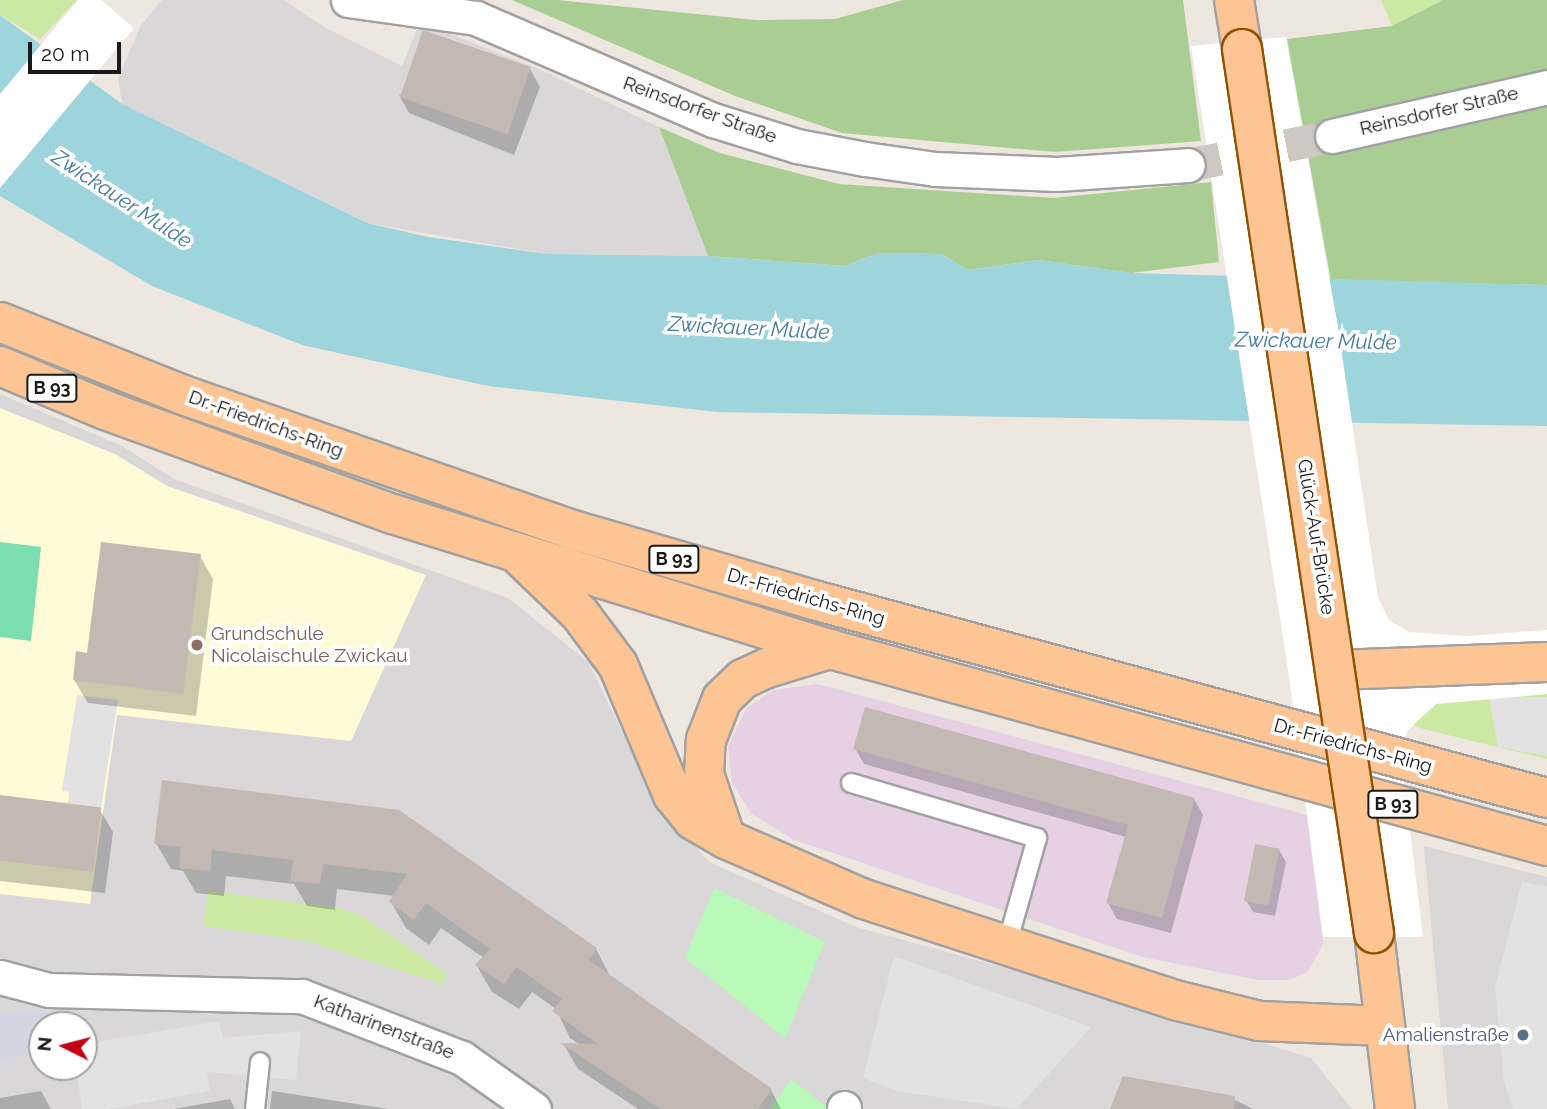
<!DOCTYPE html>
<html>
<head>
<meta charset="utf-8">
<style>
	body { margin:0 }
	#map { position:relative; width:1547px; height:1109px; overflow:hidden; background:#ede7df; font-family:Raleway,sans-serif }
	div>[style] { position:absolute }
	.residential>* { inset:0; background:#d9d7d7 }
	.industrial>* { inset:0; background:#e6d1e4 }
	.education>* { inset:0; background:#fffbd6 }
	.grass>* { inset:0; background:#cce9a3 }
	.forest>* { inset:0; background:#aacd93 }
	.park>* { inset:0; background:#bafab9 }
	.pitch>* { inset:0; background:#7adeae }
	.parking>* { inset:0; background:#e2e2e2 }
	.plaza>* { inset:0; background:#d4d5e2 }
	.water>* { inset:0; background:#9ed4dc }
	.pier>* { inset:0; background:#fff }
	.shadow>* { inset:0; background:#0003 }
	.building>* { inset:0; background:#c4b8b3; transform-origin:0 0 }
	.street-tunnel>* { height:33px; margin-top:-16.5px; transform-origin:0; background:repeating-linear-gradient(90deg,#cdc8c1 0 33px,transparent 0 50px) }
	.roads { filter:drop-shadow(2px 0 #a1a1a1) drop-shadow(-2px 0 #a1a1a1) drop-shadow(0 2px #a1a1a1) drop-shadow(0 -2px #a1a1a1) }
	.lane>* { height:18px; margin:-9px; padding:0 9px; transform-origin:9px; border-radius:9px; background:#fff }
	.street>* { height:33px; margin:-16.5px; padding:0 16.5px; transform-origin:16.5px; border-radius:16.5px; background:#fff }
	.primary>* { height:38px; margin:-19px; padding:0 19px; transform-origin:19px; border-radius:19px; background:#fdc594 }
	.bridges { filter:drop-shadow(2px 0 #915200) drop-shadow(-2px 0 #915200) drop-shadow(0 2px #915200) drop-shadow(0 -2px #915200) }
	.primary-bridge>* { height:38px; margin:-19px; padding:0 19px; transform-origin:19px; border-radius:19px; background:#fdc594 }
	.dots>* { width:19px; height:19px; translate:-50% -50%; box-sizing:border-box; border:4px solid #fff; border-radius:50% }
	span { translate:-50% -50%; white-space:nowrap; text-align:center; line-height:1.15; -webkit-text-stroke:7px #fff; paint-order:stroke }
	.shield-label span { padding:2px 5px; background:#fff; border:2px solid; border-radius:5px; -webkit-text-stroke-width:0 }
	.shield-label { font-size:18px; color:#1a1a1a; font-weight:700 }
	.street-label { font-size:19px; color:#1a1a1a }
	.education-label { font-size:19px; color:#785e54 }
	.left { translate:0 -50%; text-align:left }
	.service-label { font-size:19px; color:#4e5e75 }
	.right { translate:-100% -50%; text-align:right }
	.water-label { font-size:21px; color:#437ca2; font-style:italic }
	.north { position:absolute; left:28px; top:1011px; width:70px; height:70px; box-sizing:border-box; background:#fff; border:2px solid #a3a3a3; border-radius:50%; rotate:276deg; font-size:19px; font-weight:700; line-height:28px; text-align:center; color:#1a1a1a }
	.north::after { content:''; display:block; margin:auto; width:24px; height:32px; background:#c50014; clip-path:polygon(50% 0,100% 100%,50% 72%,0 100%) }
	.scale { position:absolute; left:28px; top:42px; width:93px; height:32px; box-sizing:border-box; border:4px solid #1a1a1a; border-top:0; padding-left:9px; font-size:21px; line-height:24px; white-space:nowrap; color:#1a1a1a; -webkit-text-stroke:5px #fff; paint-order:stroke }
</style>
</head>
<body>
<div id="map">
	<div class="residential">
		<div style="clip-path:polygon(162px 0,283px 0,328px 29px,402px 66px,420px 22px,539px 69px,659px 127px,708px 256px,547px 254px,367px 223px,122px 104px,118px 78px,141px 25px)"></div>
		<div style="clip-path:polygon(evenodd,0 394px,122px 446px,174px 479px,508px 598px,588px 662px,655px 799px,709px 862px,856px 927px,1126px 1001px,1311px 1058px,1352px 1109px,0 1109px,0 394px,42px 1025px,84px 1025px,84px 1067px,42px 1067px,42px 1025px)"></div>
		<div style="clip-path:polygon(1424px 846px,1547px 877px,1547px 1109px,1448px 1109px)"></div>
	</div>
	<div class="industrial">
		<div style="clip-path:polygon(818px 684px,1307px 815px,1323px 944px,1308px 972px,1289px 980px,1259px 980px,1142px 957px,794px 840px,751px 813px,732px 783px,728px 747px,746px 708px,774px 690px)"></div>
	</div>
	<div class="education">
		<div style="clip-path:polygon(0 408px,115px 454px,167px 486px,426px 575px,351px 741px,117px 715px,90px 904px,0 894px)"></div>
	</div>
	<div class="grass">
		<div style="clip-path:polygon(0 0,77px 0,40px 39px,0 15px)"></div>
		<div style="clip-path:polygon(1381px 0,1443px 0,1392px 26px)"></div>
		<div style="clip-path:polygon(1547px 679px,1547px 759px,1423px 729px,1404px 720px,1418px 699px)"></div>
		<div style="clip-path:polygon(208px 891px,339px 908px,362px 916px,448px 974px,441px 984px,306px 941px,203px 926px)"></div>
	</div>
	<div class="forest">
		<div style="clip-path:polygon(512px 0,557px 0,756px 20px,835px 19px,903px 0,1183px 0,1201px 141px,1055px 152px,842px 133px,735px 96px)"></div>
		<div style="clip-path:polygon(1443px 0,1547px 0,1547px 285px,1331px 281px,1287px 39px,1392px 26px)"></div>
		<div style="clip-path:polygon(659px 127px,720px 153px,839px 184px,1054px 198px,1211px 182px,1219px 262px,1131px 273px,1039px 260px,968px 270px,941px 254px,878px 253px,845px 266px,708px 256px)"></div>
	</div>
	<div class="park">
		<div style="clip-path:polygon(714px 888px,825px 942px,785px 1038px,685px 958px)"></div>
		<div style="clip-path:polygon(791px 1079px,829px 1109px,770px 1109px)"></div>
	</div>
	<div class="pitch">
		<div style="clip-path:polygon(0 542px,41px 547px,31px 641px,0 637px)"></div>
	</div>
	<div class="parking">
		<div style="clip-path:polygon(77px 695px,118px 700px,101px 808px,68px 804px,69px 792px,62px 791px)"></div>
		<div style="clip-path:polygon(1489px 697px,1547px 697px,1547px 756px,1498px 747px)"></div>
		<div style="clip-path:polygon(1522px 882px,1547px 886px,1547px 1109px,1513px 1109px,1504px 1082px,1495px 987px)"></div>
		<div style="clip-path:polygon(894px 956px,1091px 1027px,1017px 1109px,896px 1091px,863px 1078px)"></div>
		<div style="clip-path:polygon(219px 1021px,223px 1038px,301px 1031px,296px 1080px,207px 1072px,210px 1091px,109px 1109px,82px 1109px,76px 1067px,84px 1067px,84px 1044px)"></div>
	</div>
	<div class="plaza">
		<div style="clip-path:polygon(54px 1011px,57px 1025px,42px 1025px,42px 1051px,0 1059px,0 1013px)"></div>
	</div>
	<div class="water">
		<div style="clip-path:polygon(0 15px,122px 104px,367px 223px,428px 237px,547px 254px,708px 256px,845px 266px,878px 253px,941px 254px,968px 270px,1039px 260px,1131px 273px,1547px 285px,1547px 426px,717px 412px,488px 386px,302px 345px,152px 286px,0 196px)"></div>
	</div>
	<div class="pier">
		<div style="clip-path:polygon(78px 0,101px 0,134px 28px,0 188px,0 94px)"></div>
		<div style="clip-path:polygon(1286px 37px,1337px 321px,1378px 598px,1389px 620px,1409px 632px,1467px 636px,1547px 630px,1547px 694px,1436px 704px,1408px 730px,1401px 747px,1403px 773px,1423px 937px,1323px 937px,1288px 670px,1191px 46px)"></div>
	</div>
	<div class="shadow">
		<div style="clip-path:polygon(530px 69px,540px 87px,514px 155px,409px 113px,399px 95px)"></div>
		<div style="clip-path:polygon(200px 556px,213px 579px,196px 716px,88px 703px,74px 680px)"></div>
		<div style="clip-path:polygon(855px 748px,1194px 799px,1203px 815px,1171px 933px,1117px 919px,1108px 903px,1126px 837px,864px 764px)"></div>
		<div style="clip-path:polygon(0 797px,100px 810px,113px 832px,105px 893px,0 881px)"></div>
		<div style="clip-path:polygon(399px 812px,596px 949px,610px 976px,771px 1090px,781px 1109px,638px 1109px,578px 1069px,564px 1045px,580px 1045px,570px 1038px,556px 1009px,532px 992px,519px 1009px,492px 992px,477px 966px,484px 958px,441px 928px,429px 945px,406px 928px,391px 902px,395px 896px,337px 889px,335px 910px,307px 906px,294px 884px,226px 876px,224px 896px,196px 893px,183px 871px,171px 869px,156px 843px)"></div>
		<div style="clip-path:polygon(1279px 850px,1286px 862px,1275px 916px,1253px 912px,1246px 900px)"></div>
		<div style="clip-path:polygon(41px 1091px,51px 1109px,0 1109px,0 1098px)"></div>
		<div style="clip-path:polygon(272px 1091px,389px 1109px,270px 1109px)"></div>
		<div style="clip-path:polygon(1229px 1097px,1253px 1109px,1111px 1109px)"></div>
		<div style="clip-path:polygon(230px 1099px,235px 1109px,174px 1109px)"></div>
	</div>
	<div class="building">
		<div style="left:423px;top:30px;width:114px;height:71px;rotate:19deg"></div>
		<div style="clip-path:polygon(101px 542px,201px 554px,183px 694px,73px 680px,76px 651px,87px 653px)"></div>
		<div style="clip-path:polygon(865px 707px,1195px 798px,1162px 918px,1106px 903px,1128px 825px,853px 749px)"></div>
		<div style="clip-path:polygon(162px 780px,399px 810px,597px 948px,589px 960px,772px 1089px,758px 1109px,661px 1109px,560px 1043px,598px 1044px,552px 1011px,562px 999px,517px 967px,504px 984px,475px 965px,490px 949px,426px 903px,414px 920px,389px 902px,407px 874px,323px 864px,320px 884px,290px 881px,293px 860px,212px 850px,210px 871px,179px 868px,181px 847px,154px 844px)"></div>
		<div style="left:0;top:795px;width:102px;height:65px;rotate:7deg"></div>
		<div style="left:1255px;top:844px;width:25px;height:58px;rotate:11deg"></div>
		<div style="clip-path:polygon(1123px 1076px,1235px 1096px,1234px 1109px,1110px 1109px)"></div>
	</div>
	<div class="street-tunnel">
		<div style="left:1188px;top:165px;width:147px;rotate:-11.4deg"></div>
	</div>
	<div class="roads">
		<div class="lane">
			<div style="left:851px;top:783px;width:194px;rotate:16.5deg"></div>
			<div style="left:1037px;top:838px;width:110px;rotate:105.8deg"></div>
			<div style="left:255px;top:1109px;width:47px;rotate:-83.9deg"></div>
		</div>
		<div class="street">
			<div style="left:348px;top:0;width:129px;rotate:8deg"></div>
			<div style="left:476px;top:18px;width:258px;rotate:23.3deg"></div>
			<div style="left:713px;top:120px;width:88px;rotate:17.2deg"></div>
			<div style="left:797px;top:146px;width:69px;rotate:10.8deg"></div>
			<div style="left:865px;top:159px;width:71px;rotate:8.1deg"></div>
			<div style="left:935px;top:169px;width:122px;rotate:2.3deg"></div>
			<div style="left:1057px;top:174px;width:131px;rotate:-3.9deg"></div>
			<div style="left:1332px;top:136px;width:221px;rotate:-12.8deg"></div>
			<div style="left:0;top:977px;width:51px;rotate:14.9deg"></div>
			<div style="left:49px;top:990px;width:253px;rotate:1.4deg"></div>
			<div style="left:302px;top:996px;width:172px;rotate:21.2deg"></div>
			<div style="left:462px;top:1058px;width:88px;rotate:35.3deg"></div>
			<div style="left:844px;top:1109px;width:1px;rotate:-90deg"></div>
		</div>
		<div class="primary">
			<div style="left:1234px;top:0;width:50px;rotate:80.7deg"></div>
			<div style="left:0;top:322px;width:197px;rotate:21.7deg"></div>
			<div style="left:183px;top:395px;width:413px;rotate:19.1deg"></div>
			<div style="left:573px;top:530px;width:247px;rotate:16.2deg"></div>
			<div style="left:810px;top:599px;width:763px;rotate:15.11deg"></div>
			<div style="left:0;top:366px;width:114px;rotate:22.7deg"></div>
			<div style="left:105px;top:410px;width:306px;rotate:19.9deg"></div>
			<div style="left:393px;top:514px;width:457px;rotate:17.2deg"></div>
			<div style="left:830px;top:649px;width:744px;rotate:15.36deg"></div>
			<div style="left:520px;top:556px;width:83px;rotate:44deg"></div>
			<div style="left:580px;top:614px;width:64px;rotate:53.3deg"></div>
			<div style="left:618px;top:665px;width:141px;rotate:67.1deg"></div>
			<div style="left:673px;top:795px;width:32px;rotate:51deg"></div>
			<div style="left:693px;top:820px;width:38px;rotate:30deg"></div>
			<div style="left:726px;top:839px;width:150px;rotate:23.5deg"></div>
			<div style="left:864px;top:899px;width:327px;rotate:18deg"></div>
			<div style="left:1175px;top:1000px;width:87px;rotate:14deg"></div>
			<div style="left:1259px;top:1021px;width:126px;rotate:2.3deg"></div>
			<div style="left:1337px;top:670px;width:210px;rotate:-2.2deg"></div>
			<div style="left:726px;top:839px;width:69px;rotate:-108.7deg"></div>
			<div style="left:704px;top:774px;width:34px;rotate:-87deg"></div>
			<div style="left:706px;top:740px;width:44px;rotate:-68.7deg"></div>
			<div style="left:722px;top:699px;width:29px;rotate:-44deg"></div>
			<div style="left:743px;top:679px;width:26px;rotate:-25deg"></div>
			<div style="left:767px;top:668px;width:66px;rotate:-16.8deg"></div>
			<div style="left:1374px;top:933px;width:177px;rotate:83.2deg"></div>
		</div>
	</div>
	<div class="bridges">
		<div class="primary-bridge">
			<div style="left:1242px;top:49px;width:894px;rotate:81.51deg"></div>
		</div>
	</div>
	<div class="dots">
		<div style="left:197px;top:645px;background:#8d6e63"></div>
		<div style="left:1523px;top:1035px;background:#5c6f8a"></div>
	</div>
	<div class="shield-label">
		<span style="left:52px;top:388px">B 93</span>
		<span style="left:674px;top:559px">B 93</span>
		<span style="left:1393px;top:804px">B 93</span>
	</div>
	<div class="street-label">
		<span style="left:700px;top:110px;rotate:20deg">Reinsdorfer Straße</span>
		<span style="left:1439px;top:111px;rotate:-13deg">Reinsdorfer Straße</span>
		<span style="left:266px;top:424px;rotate:20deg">Dr.-Friedrichs-Ring</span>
		<span style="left:1316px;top:537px;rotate:81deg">Glück-Auf-Brücke</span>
		<span style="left:806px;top:597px;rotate:16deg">Dr.-Friedrichs-Ring</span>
		<span style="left:1353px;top:746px;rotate:15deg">Dr.-Friedrichs-Ring</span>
		<span style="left:384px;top:1027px;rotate:21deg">Katharinenstraße</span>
	</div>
	<div class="education-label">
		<span class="left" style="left:211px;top:645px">Grundschule<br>Nicolaischule Zwickau</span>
	</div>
	<div class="service-label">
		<span class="right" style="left:1509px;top:1035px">Amalienstraße</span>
	</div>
	<div class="water-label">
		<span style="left:122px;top:199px;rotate:33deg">Zwickauer Mulde</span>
		<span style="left:749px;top:328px;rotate:3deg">Zwickauer Mulde</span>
		<span style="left:1316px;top:341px;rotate:1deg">Zwickauer Mulde</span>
	</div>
	<div class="north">N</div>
	<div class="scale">20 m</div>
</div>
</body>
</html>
